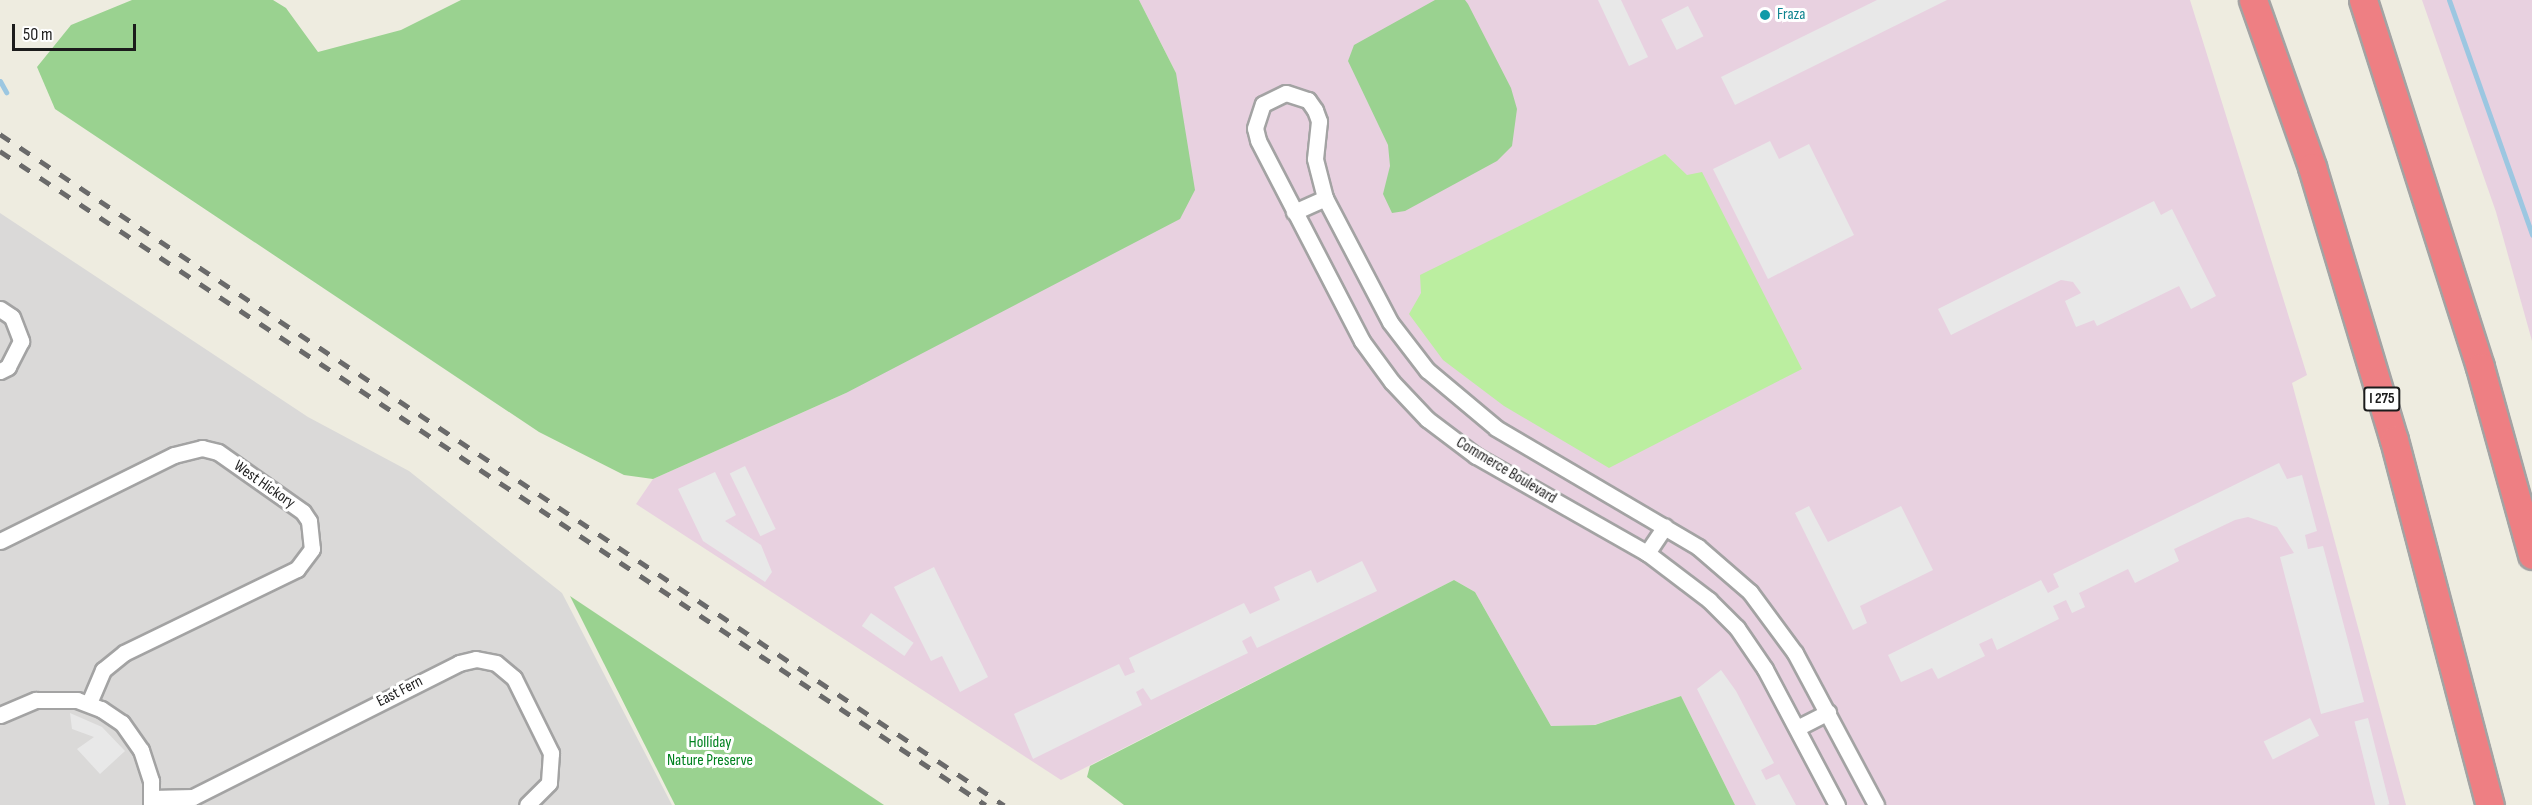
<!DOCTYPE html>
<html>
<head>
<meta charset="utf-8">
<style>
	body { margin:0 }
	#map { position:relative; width:2532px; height:805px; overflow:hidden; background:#eeece0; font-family:"Sofia Sans Condensed",sans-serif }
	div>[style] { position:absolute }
	.residential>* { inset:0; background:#dad9d8 }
	.industrial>* { inset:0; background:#e8d1e0 }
	.grass>* { inset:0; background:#bbeea0 }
	.forest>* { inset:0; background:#9ad290 }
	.parking>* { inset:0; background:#e8e8e8; transform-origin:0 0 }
	.stream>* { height:5px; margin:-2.5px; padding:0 2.5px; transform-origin:2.5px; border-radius:2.5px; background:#9cc7e1 }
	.roads { filter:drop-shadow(2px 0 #a3a3a3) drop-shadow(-2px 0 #a3a3a3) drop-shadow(0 2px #a3a3a3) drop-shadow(0 -2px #a3a3a3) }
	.street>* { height:15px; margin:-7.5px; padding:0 7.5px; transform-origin:7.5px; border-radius:7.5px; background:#fff }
	.highway>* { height:27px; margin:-13.5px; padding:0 13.5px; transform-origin:13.5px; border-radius:13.5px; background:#ee7f83 }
	.rail>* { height:4.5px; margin-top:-2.25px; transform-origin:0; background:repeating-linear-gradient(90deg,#6a6a6a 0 12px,transparent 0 24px) }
	.dots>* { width:16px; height:16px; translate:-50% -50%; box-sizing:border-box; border:3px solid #fff; border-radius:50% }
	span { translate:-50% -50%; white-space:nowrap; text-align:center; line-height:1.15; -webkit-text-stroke:6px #fff; paint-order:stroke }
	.shield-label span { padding:2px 4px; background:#fff; border:2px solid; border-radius:4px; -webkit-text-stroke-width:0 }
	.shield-label { font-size:15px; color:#1c1c1c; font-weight:700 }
	.culture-label { font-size:16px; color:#0d838f }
	.left { translate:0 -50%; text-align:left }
	.street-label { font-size:16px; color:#1c1c1c }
	.park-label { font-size:16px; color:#01821f }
	.scale { position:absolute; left:12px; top:24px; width:124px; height:27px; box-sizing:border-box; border:3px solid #1c1c1c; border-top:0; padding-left:8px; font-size:18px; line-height:21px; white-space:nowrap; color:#1c1c1c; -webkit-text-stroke:4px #fff; paint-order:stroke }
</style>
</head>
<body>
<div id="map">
	<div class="residential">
		<div style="clip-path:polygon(0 213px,308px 417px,409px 471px,562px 593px,672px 805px,0 805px)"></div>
	</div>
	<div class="industrial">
		<div style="clip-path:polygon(1139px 0,2190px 0,2307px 375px,2292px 383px,2406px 805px,1735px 805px,1681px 696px,1594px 725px,1551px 726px,1475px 592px,1454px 580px,1061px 780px,636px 504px,653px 479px,846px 393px,1176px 73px)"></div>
		<div style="clip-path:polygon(2422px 0,2532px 0,2532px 341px,2496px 212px)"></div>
	</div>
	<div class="grass">
		<div style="clip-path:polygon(1665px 154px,1687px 175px,1702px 172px,1802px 369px,1609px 468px,1504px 406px,1443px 360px,1409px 314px,1421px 293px,1420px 275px)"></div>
	</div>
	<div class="forest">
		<div style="clip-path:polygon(132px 0,273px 0,286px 8px,318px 52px,401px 30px,461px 0,1139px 0,1176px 73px,1195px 190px,1180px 219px,846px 393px,653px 479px,624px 475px,539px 432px,55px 109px,37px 67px,71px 25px)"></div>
		<div style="clip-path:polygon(1435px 0,1465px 0,1468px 4px,1511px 88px,1517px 109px,1512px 146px,1497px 161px,1405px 211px,1392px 213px,1383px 194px,1390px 166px,1388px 145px,1348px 61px,1354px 45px)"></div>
		<div style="clip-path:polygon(1454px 580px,1475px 592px,1551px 726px,1595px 725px,1681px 696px,1735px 805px,1124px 805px,1087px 777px,1090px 766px)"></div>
		<div style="clip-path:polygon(570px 596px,884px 805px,675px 805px)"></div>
	</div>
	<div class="parking">
		<div style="clip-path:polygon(1598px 0,1621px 0,1648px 57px,1629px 66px)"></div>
		<div style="clip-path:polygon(1877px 0,1947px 0,1735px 105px,1721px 77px)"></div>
		<div style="left:1688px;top:6px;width:34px;height:30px;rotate:63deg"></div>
		<div style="clip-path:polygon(1770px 141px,1779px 159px,1809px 144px,1854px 235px,1768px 279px,1713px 169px)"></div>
		<div style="clip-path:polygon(2154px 201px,2161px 215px,2172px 209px,2216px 296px,2191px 309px,2179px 286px,2097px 326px,2094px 320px,2076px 327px,2065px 301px,2081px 293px,2073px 282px,2061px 280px,1951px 335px,1938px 309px)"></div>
		<div style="clip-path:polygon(2279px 463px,2287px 479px,2302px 475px,2317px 531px,2305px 535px,2308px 549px,2323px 546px,2364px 702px,2321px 714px,2280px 557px,2294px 553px,2277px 527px,2248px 517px,2235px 520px,2174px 549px,2179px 561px,2135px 583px,2128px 569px,2079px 593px,2085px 607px,2072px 613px,2066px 600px,2053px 606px,2059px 619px,1997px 650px,1992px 638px,1979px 644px,1985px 656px,1938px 679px,1932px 668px,1901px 682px,1888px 655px,2041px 580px,2048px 593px,2059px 587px,2053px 574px)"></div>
		<div style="left:745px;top:466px;width:70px;height:17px;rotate:64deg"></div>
		<div style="clip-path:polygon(715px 472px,736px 515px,725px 521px,761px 545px,772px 572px,765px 582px,703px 541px,678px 489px)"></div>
		<div style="clip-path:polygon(1809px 506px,1828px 542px,1901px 506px,1933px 570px,1860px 606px,1867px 623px,1853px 630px,1795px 513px)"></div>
		<div style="clip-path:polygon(1362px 561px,1377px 591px,1257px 648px,1251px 636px,1242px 641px,1248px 653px,1151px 700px,1143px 688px,1136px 692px,1142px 705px,1033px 759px,1014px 714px,1119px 664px,1125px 676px,1135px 672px,1129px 658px,1244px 603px,1250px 614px,1280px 600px,1274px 587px,1311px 570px,1317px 583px)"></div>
		<div style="clip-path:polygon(934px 567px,988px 677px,960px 692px,942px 656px,931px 661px,894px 587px)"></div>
		<div style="left:871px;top:613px;width:52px;height:16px;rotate:35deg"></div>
		<div style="clip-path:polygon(1721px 670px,1736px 691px,1774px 763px,1761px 770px,1766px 780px,1779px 774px,1796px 805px,1756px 805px,1697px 689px)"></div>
		<div style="clip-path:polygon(70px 713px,102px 727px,125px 751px,100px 774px,77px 749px,94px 737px,72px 729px)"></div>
		<div style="left:2310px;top:718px;width:20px;height:52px;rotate:63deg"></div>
		<div style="left:2368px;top:718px;width:89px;height:14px;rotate:76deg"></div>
	</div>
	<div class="stream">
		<div style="left:2449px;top:0;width:249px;rotate:70.5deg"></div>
		<div style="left:0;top:81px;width:13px;rotate:61deg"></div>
	</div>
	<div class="roads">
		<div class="street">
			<div style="left:1294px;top:212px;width:34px;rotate:-24deg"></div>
			<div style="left:0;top:309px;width:14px;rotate:34deg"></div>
			<div style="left:12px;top:317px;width:26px;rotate:69deg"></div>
			<div style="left:21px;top:341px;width:29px;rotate:117deg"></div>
			<div style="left:8px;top:367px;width:9px;rotate:153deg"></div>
			<div style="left:0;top:541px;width:194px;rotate:-26.3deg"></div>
			<div style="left:174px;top:455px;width:29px;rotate:-14deg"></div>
			<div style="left:202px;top:448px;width:16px;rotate:14deg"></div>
			<div style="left:218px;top:452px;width:104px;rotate:35.2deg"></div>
			<div style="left:303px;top:512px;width:11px;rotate:56deg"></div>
			<div style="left:309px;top:521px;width:28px;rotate:84deg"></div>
			<div style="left:312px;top:549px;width:25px;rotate:127deg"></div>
			<div style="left:297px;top:569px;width:192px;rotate:154.1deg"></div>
			<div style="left:124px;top:653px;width:27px;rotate:141deg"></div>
			<div style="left:103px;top:670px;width:36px;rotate:113deg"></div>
			<div style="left:1647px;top:553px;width:32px;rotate:-56deg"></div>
			<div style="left:0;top:715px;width:39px;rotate:-23deg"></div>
			<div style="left:36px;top:700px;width:41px"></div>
			<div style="left:77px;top:700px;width:26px;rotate:21deg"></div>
			<div style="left:101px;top:709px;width:25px;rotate:34deg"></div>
			<div style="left:122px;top:723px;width:33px;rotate:55deg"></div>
			<div style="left:141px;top:750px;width:33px;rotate:72deg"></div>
			<div style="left:151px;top:781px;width:24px;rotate:90deg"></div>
			<div style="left:1797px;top:728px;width:35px;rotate:-27deg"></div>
			<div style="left:152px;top:798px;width:41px;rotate:-1.4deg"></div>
			<div style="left:193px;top:797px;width:298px;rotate:-26.7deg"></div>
			<div style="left:459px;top:663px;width:17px;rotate:-13deg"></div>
			<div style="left:476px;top:659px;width:20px;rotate:11deg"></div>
			<div style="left:496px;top:663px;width:23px;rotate:40deg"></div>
			<div style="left:514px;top:678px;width:84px;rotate:63.7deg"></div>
			<div style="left:551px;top:753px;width:30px;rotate:94deg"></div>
			<div style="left:549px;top:783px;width:31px;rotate:135deg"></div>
			<div style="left:1837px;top:805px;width:154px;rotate:-117.9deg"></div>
			<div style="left:1765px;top:669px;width:50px;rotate:-124.3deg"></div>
			<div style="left:1737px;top:628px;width:40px;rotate:-135deg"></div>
			<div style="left:1709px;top:600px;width:78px;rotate:-142.8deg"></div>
			<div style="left:1647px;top:553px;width:197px;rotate:-150.4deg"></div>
			<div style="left:1476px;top:456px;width:61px;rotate:-142.9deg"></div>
			<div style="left:1427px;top:419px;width:51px;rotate:-133.4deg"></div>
			<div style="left:1392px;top:382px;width:51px;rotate:-126.2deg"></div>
			<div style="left:1362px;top:341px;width:226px;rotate:-117.4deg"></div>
			<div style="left:1258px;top:140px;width:12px;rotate:-104deg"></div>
			<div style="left:1255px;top:128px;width:25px;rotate:-72deg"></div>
			<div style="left:1263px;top:104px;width:25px;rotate:-26deg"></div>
			<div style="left:1286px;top:93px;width:23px;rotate:18deg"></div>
			<div style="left:1308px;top:100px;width:12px;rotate:55deg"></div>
			<div style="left:1315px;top:110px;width:12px;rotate:70deg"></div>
			<div style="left:1319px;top:121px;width:38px;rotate:96deg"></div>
			<div style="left:1315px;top:159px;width:40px;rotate:75.6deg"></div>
			<div style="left:1325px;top:198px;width:140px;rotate:62.3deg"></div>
			<div style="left:1390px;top:322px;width:61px;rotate:52.4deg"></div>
			<div style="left:1427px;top:370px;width:90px;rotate:40deg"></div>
			<div style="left:1496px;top:428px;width:234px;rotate:30.5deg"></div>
			<div style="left:1698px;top:547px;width:69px;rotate:40.9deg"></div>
			<div style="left:1750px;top:592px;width:76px;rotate:53.6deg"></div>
			<div style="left:1795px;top:653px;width:172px;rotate:61.9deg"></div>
		</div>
		<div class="highway">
			<div style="left:2253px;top:0;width:177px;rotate:70.5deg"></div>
			<div style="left:2312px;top:167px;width:285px;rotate:73.3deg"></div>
			<div style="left:2394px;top:440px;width:377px;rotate:75.3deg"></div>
			<div style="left:2363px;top:0;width:385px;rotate:72.3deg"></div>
			<div style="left:2480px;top:367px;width:195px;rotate:74.5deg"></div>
		</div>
	</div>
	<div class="rail">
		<div style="left:0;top:134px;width:1208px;rotate:33.76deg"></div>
		<div style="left:0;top:151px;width:1183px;rotate:33.56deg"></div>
	</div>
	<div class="dots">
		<div style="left:1765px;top:15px;background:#0f9aa8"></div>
	</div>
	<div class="shield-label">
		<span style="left:2382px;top:399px">I 275</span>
	</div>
	<div class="culture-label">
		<span class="left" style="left:1777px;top:15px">Fraza</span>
	</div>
	<div class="street-label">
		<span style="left:1506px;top:471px;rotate:31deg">Commerce Boulevard</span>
		<span style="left:264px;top:485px;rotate:35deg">West Hickory</span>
		<span style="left:400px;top:692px;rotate:-27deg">East Fern</span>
	</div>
	<div class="park-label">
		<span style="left:710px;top:752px">Holliday<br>Nature Preserve</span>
	</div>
	<div class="scale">50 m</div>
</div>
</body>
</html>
